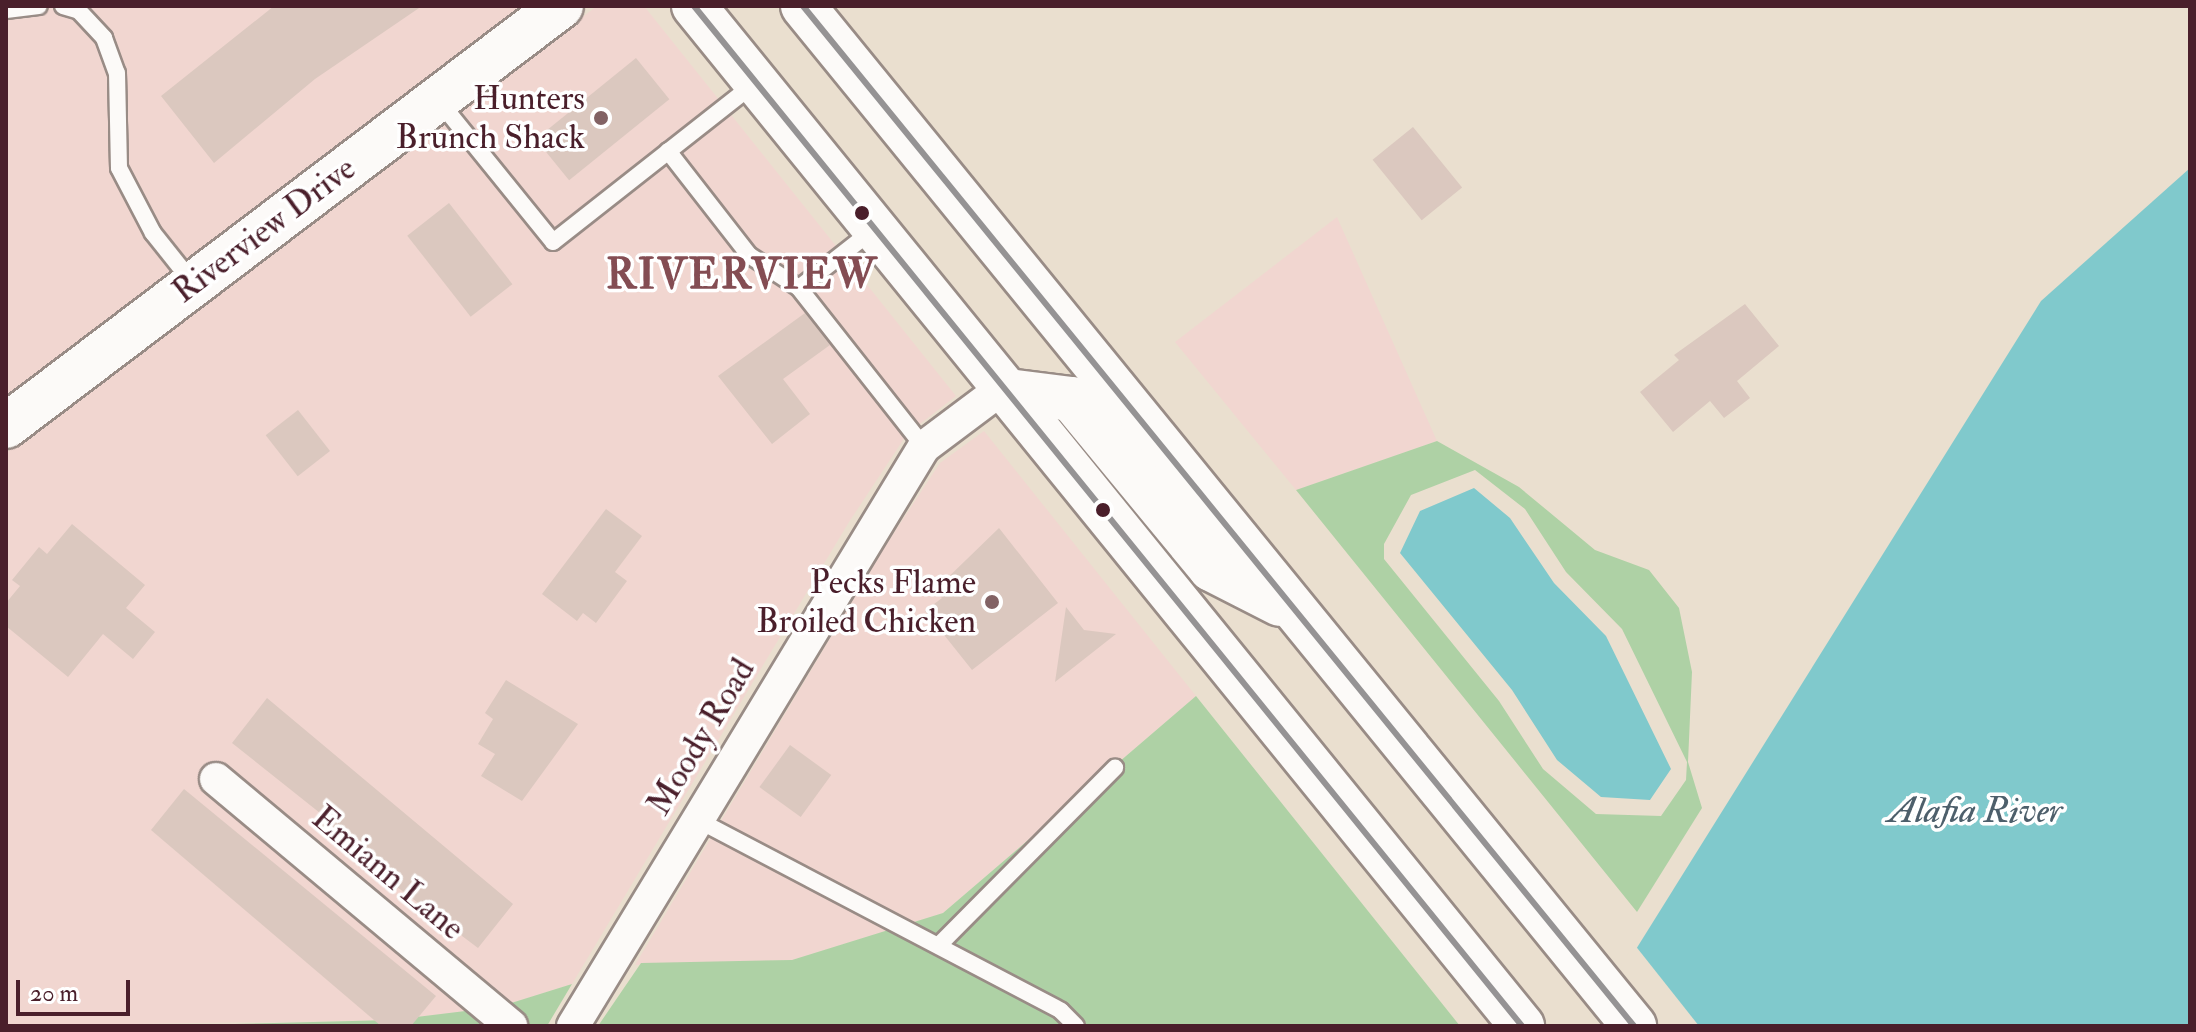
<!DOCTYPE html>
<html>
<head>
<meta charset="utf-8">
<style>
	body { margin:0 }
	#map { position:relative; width:2196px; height:1032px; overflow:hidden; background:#eadfcf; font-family:"IM FELL Double Pica",serif }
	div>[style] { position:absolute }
	.built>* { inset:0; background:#f1d6d0 }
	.green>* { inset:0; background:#aed1a5 }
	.water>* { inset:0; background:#80c9cc }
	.pier>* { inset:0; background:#eadfcf }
	.building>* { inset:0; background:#dbc8bf; transform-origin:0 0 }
	.roads { filter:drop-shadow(2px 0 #998c86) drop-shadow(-2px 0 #998c86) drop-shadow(0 2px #998c86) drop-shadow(0 -2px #998c86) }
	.lane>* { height:16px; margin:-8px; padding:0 8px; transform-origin:8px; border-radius:8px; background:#fcfaf8 }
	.street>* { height:32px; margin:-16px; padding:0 16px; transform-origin:16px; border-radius:16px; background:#fcfaf8 }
	.secondary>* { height:44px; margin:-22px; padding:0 22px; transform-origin:22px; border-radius:22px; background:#fcfaf8 }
	.primary>* { height:44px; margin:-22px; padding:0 22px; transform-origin:22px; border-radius:22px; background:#fcfaf8 }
	.bus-1>* { height:6px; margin:-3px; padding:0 3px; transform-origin:3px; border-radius:3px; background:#959394 }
	.dots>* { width:22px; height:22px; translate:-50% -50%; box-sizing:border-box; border:4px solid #fff; border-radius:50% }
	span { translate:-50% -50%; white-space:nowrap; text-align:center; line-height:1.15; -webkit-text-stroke:7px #fff; paint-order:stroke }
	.poi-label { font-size:34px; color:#4a1f2b }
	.right { translate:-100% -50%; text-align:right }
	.street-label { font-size:34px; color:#4a1f2b }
	.water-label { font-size:36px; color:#4d5f6b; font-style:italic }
	.district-label { font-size:42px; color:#844d53; font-weight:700; letter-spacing:2px }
	.frame { position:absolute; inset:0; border:8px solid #4a1f2b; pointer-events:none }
	.scale { position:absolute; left:16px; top:980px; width:114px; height:36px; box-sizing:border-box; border:4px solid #4a1f2b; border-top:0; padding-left:10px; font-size:24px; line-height:28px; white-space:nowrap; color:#4a1f2b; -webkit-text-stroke:6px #fff; paint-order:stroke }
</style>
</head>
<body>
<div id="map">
	<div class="built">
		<div style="clip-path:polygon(6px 6px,524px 6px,6px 398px)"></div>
		<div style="clip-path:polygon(597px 6px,644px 6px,956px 396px,907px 434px,849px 522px,572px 984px,498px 1007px,392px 1020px,6px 1026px,6px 453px)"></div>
		<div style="clip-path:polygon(1337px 217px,1437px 441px,1296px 490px,1175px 342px)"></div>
		<div style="clip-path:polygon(984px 431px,1196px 696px,943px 913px,792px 960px,635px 965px,884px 548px,940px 463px)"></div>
	</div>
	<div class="green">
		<div style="clip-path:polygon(evenodd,1437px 441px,1519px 487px,1595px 550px,1649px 570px,1679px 608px,1692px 672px,1688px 762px,1702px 808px,1637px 912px,1296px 490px,1437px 441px,1475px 470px,1525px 509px,1566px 572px,1622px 629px,1687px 762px,1686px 780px,1661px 816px,1596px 814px,1543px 769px,1499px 701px,1384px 559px,1384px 544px,1411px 495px,1475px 470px)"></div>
		<div style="clip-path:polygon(1196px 696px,1460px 1026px,598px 1026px,641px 963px,792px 960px,943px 913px)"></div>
		<div style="clip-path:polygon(572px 984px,547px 1026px,151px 1026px,392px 1020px,498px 1007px)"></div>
	</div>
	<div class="water">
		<div style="clip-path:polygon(2190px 168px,2190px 1026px,1588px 1026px,2041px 301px)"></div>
		<div style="clip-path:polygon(1474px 488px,1510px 518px,1554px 583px,1606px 636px,1671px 769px,1650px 800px,1601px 797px,1557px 760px,1512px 690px,1400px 553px,1420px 511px)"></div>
	</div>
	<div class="pier">
		<div style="clip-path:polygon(1634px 944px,1699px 1026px,1584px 1026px)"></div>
	</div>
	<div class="building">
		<div style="clip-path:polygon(274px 6px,422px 6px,315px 79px,214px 163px,161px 96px)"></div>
		<div style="left:636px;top:58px;width:53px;height:129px;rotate:51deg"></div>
		<div style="left:1413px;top:127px;width:78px;height:52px;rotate:51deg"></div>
		<div style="left:449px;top:203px;width:103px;height:53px;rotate:52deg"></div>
		<div style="clip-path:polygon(1745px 304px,1779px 346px,1737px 381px,1750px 398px,1724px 418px,1710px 401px,1673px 432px,1640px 392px,1679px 360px,1674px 355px)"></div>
		<div style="clip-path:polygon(805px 313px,830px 345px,783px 379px,810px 414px,772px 444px,718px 376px)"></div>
		<div style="left:298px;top:410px;width:52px;height:41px;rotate:52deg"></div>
		<div style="clip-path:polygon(606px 509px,642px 536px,615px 572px,627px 581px,596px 623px,583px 613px,577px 621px,542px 594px)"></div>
		<div style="clip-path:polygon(72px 524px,145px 585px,126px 608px,155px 632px,133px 659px,103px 634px,68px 677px,6px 626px,6px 603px,20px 586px,12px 580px,39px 547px,47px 554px)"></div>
		<div style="clip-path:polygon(999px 528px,1058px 603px,972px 670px,925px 611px,942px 598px,935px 590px)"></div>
		<div style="clip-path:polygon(1066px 607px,1084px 630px,1116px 634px,1055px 682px)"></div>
		<div style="clip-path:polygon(506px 680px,578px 724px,522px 801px,481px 776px,495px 754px,478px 744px,493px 719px,485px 713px)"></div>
		<div style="clip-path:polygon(267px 698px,513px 904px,478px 948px,312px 823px,320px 813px,232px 743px)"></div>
		<div style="left:790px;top:745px;width:51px;height:52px;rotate:36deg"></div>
		<div style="clip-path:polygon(184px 789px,436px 996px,411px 1026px,381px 1026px,151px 830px)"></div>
	</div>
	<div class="roads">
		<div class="lane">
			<div style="left:63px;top:6px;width:17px;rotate:17deg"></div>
			<div style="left:79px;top:11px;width:37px;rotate:47deg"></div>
			<div style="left:104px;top:38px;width:37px;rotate:70deg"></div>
			<div style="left:117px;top:73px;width:95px;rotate:88.8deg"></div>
			<div style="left:119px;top:168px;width:73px;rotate:62.4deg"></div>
			<div style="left:153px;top:233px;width:63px;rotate:51.5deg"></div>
			<div style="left:6px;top:10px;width:33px;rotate:-7deg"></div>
			<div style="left:439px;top:101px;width:181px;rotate:51deg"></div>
			<div style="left:553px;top:242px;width:256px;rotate:-38.2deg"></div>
			<div style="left:668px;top:151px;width:132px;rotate:52.1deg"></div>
			<div style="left:749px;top:255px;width:60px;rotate:33.4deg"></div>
			<div style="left:799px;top:288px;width:202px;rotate:51.8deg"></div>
			<div style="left:799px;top:288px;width:94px;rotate:-38.1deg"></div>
			<div style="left:696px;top:819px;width:412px;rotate:27.7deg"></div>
			<div style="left:1061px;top:1011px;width:21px;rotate:45deg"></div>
			<div style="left:939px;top:945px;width:250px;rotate:-45.2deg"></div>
		</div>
		<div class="street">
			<div style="left:216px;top:779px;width:385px;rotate:39.9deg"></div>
			<div style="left:573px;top:1026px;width:677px;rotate:-58.78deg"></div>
			<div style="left:924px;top:447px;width:95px;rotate:-36.9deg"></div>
		</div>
		<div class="secondary">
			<div style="left:6px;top:426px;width:696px;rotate:-37.12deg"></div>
		</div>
		<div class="primary">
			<div style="left:694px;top:6px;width:1314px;rotate:50.93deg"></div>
			<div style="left:803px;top:6px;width:1316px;rotate:50.83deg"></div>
			<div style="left:1000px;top:390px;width:72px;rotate:7.2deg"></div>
			<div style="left:1071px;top:399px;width:220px;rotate:50.5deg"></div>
			<div style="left:1211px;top:569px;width:77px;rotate:26.9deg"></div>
		</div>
	</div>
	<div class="bus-1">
		<div style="left:694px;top:6px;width:1314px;rotate:50.93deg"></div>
		<div style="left:803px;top:6px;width:1316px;rotate:50.83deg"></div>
	</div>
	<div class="dots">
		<div style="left:601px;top:118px;background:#826264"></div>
		<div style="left:862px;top:213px;background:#4a1f2b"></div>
		<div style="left:1103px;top:510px;background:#4a1f2b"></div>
		<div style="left:992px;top:602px;background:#826264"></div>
	</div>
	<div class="poi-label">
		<span class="right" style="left:585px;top:118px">Hunters<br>Brunch Shack</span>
		<span class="right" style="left:976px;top:602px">Pecks Flame<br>Broiled Chicken</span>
	</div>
	<div class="street-label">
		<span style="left:264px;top:230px;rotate:-37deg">Riverview Drive</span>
		<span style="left:701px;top:737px;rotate:-59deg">Moody Road</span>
		<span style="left:388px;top:873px;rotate:40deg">Emiann Lane</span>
	</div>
	<div class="water-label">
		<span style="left:1975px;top:811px">Alafia River</span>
	</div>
	<div class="district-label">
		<span style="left:742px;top:275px">RIVERVIEW</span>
	</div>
	<div class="frame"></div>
	<div class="scale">20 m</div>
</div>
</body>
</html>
